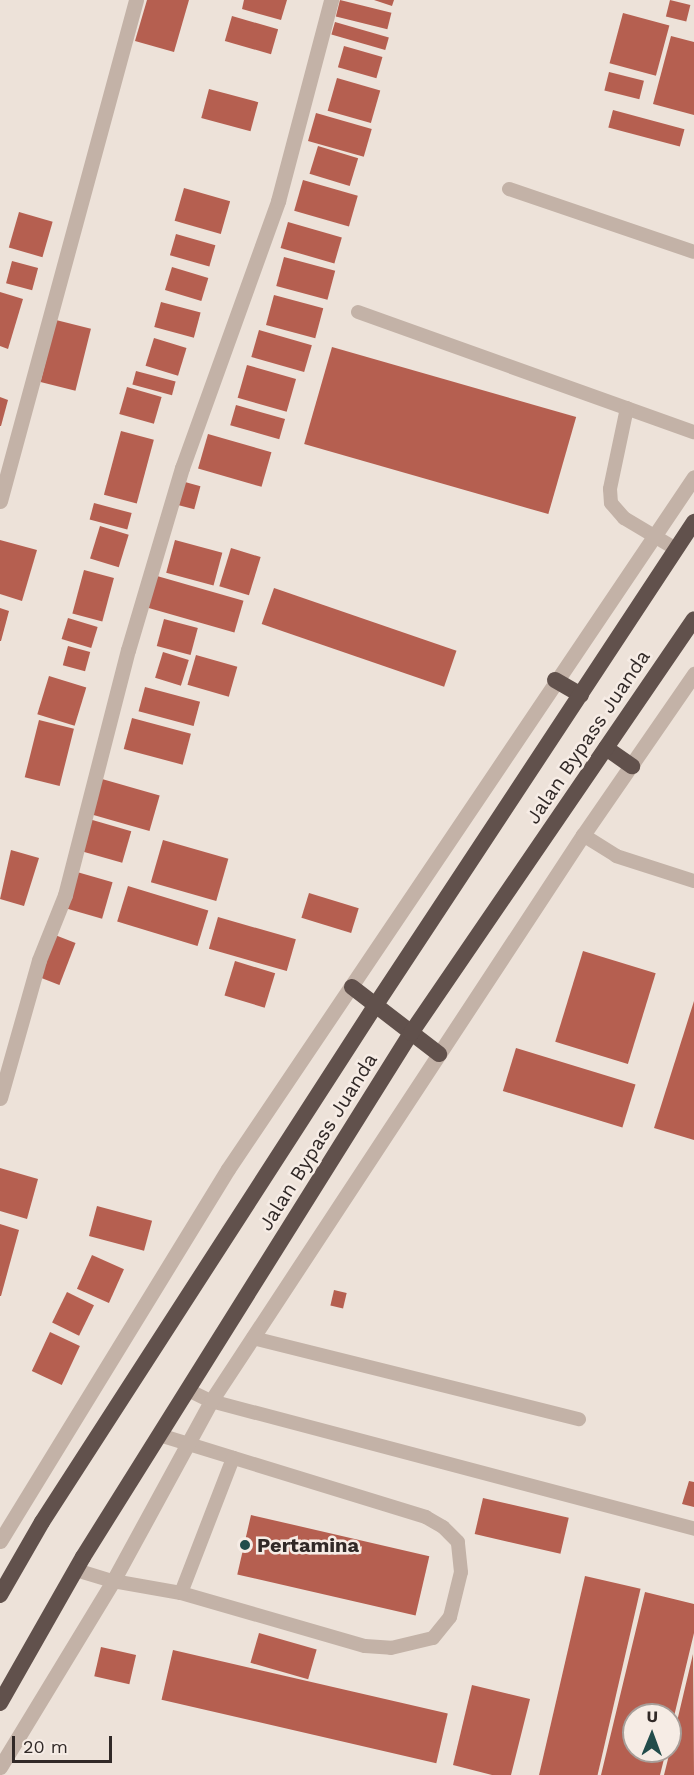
<!DOCTYPE html>
<html>
<head>
<meta charset="utf-8">
<style>
	body { margin:0 }
	#map { position:relative; width:694px; height:1775px; overflow:hidden; background:#ede2d9; font-family:"Work Sans",sans-serif }
	div>[style] { position:absolute }
	.building>* { inset:0; background:#b55f50; transform-origin:0 0 }
	.service>* { height:14px; margin:-7px; padding:0 7px; transform-origin:7px; border-radius:7px; background:#c3b2a7 }
	.minor>* { height:15px; margin:-7.5px; padding:0 7.5px; transform-origin:7.5px; border-radius:7.5px; background:#c3b2a7 }
	.tertiary>* { height:15px; margin:-7.5px; padding:0 7.5px; transform-origin:7.5px; border-radius:7.5px; background:#c3b2a7 }
	.trunk>* { height:16px; margin:-8px; padding:0 8px; transform-origin:8px; border-radius:8px; background:#61514c }
	.dots>* { width:16px; height:16px; translate:-50% -50%; box-sizing:border-box; border:3px solid #f6ece5; border-radius:50% }
	span { translate:-50% -50%; white-space:nowrap; text-align:center; line-height:1.15; -webkit-text-stroke:5px #f6ece5; paint-order:stroke }
	.street-label { font-size:20px; color:#312927 }
	.poi-label { font-size:20px; color:#312927; font-weight:700 }
	.left { translate:0 -50%; text-align:left }
	.north { position:absolute; left:622px; top:1703px; width:60px; height:60px; box-sizing:border-box; background:#f6ece5; border:2px solid #a79e99; border-radius:50%; rotate:1deg; font-size:16px; font-weight:700; line-height:24px; text-align:center; color:#312927 }
	.north::after { content:''; display:block; margin:auto; width:21px; height:27px; background:#224c4b; clip-path:polygon(50% 0,100% 100%,50% 72%,0 100%) }
	.scale { position:absolute; left:12px; top:1736px; width:100px; height:27px; box-sizing:border-box; border:3px solid #312927; border-top:0; padding-left:8px; font-size:18px; line-height:21px; white-space:nowrap; color:#312927; -webkit-text-stroke:4px #f6ece5; paint-order:stroke }
</style>
</head>
<body>
<div id="map">
	<div class="building">
		<div style="clip-path:polygon(147px 0,189px 0,174px 52px,135px 41px)"></div>
		<div style="clip-path:polygon(244px 0,287px 0,281px 20px,242px 9px)"></div>
		<div style="left:340px;top:0;width:53px;height:17px;rotate:14deg"></div>
		<div style="clip-path:polygon(374px 0,394px 0,392px 6px)"></div>
		<div style="left:670px;top:0;width:21px;height:17px;rotate:14deg"></div>
		<div style="left:623px;top:13px;width:48px;height:52px;rotate:15deg"></div>
		<div style="left:232px;top:16px;width:48px;height:26px;rotate:16deg"></div>
		<div style="left:335px;top:22px;width:56px;height:13px;rotate:16deg"></div>
		<div style="clip-path:polygon(671px 36px,694px 42px,694px 115px,653px 104px)"></div>
		<div style="left:344px;top:46px;width:40px;height:22px;rotate:16deg"></div>
		<div style="left:609px;top:72px;width:36px;height:19px;rotate:14deg"></div>
		<div style="left:337px;top:78px;width:45px;height:34px;rotate:16deg"></div>
		<div style="left:209px;top:89px;width:51px;height:30px;rotate:15deg"></div>
		<div style="left:613px;top:110px;width:74px;height:18px;rotate:15deg"></div>
		<div style="left:316px;top:113px;width:58px;height:29px;rotate:16deg"></div>
		<div style="left:318px;top:146px;width:42px;height:29px;rotate:17deg"></div>
		<div style="left:303px;top:180px;width:57px;height:32px;rotate:16deg"></div>
		<div style="left:184px;top:188px;width:48px;height:34px;rotate:16deg"></div>
		<div style="left:19px;top:212px;width:35px;height:37px;rotate:16deg"></div>
		<div style="left:288px;top:222px;width:56px;height:27px;rotate:16deg"></div>
		<div style="left:176px;top:234px;width:41px;height:22px;rotate:16deg"></div>
		<div style="left:284px;top:257px;width:53px;height:30px;rotate:15deg"></div>
		<div style="left:12px;top:261px;width:27px;height:23px;rotate:15deg"></div>
		<div style="left:172px;top:267px;width:38px;height:24px;rotate:17deg"></div>
		<div style="clip-path:polygon(0 292px,23px 299px,8px 349px,0 346px)"></div>
		<div style="left:274px;top:295px;width:51px;height:31px;rotate:15deg"></div>
		<div style="left:161px;top:302px;width:41px;height:26px;rotate:15deg"></div>
		<div style="left:56px;top:320px;width:36px;height:64px;rotate:14deg"></div>
		<div style="left:259px;top:330px;width:55px;height:28px;rotate:16deg"></div>
		<div style="left:154px;top:338px;width:34px;height:29px;rotate:17deg"></div>
		<div style="left:332px;top:347px;width:254px;height:101px;rotate:16deg"></div>
		<div style="left:247px;top:365px;width:51px;height:34px;rotate:16deg"></div>
		<div style="left:136px;top:371px;width:41px;height:14px;rotate:15deg"></div>
		<div style="left:127px;top:387px;width:36px;height:28px;rotate:16deg"></div>
		<div style="clip-path:polygon(0 397px,8px 400px,1px 426px,0 426px)"></div>
		<div style="left:236px;top:405px;width:51px;height:21px;rotate:16deg"></div>
		<div style="left:121px;top:431px;width:34px;height:66px;rotate:15deg"></div>
		<div style="left:208px;top:434px;width:66px;height:36px;rotate:16deg"></div>
		<div style="left:185px;top:482px;width:16px;height:24px;rotate:15deg"></div>
		<div style="left:94px;top:503px;width:39px;height:17px;rotate:15deg"></div>
		<div style="left:100px;top:526px;width:30px;height:34px;rotate:17deg"></div>
		<div style="clip-path:polygon(0 540px,37px 550px,22px 601px,0 594px)"></div>
		<div style="left:175px;top:540px;width:49px;height:34px;rotate:15deg"></div>
		<div style="left:231px;top:548px;width:31px;height:40px;rotate:17deg"></div>
		<div style="left:84px;top:570px;width:31px;height:45px;rotate:15deg"></div>
		<div style="left:157px;top:576px;width:90px;height:33px;rotate:16deg"></div>
		<div style="left:274px;top:588px;width:193px;height:38px;rotate:19deg"></div>
		<div style="clip-path:polygon(0 608px,9px 611px,1px 641px,0 641px)"></div>
		<div style="left:68px;top:618px;width:31px;height:22px;rotate:17deg"></div>
		<div style="left:164px;top:619px;width:35px;height:28px;rotate:15deg"></div>
		<div style="left:68px;top:646px;width:23px;height:20px;rotate:15deg"></div>
		<div style="left:163px;top:652px;width:27px;height:27px;rotate:17deg"></div>
		<div style="left:196px;top:655px;width:43px;height:31px;rotate:16deg"></div>
		<div style="left:49px;top:676px;width:39px;height:40px;rotate:17deg"></div>
		<div style="left:145px;top:687px;width:57px;height:25px;rotate:15deg"></div>
		<div style="left:132px;top:718px;width:61px;height:32px;rotate:15deg"></div>
		<div style="left:39px;top:720px;width:36px;height:59px;rotate:14deg"></div>
		<div style="left:102px;top:779px;width:60px;height:37px;rotate:16deg"></div>
		<div style="left:89px;top:819px;width:44px;height:33px;rotate:16deg"></div>
		<div style="left:163px;top:840px;width:68px;height:44px;rotate:16deg"></div>
		<div style="clip-path:polygon(11px 850px,39px 858px,24px 906px,0 899px)"></div>
		<div style="left:77px;top:872px;width:37px;height:38px;rotate:16deg"></div>
		<div style="left:128px;top:886px;width:84px;height:37px;rotate:17deg"></div>
		<div style="left:309px;top:893px;width:52px;height:26px;rotate:17deg"></div>
		<div style="left:218px;top:917px;width:81px;height:33px;rotate:16deg"></div>
		<div style="left:55px;top:935px;width:22px;height:45px;rotate:21deg"></div>
		<div style="left:583px;top:951px;width:76px;height:95px;rotate:17deg"></div>
		<div style="left:235px;top:961px;width:42px;height:36px;rotate:17deg"></div>
		<div style="clip-path:polygon(694px 1001px,694px 1140px,654px 1128px)"></div>
		<div style="left:516px;top:1048px;width:125px;height:45px;rotate:17deg"></div>
		<div style="clip-path:polygon(0 1168px,38px 1179px,27px 1219px,0 1211px)"></div>
		<div style="left:97px;top:1206px;width:57px;height:31px;rotate:15deg"></div>
		<div style="clip-path:polygon(0 1224px,19px 1230px,1px 1296px,0 1296px)"></div>
		<div style="left:92px;top:1255px;width:35px;height:37px;rotate:24deg"></div>
		<div style="left:334px;top:1290px;width:13px;height:16px;rotate:13deg"></div>
		<div style="left:67px;top:1292px;width:30px;height:34px;rotate:26deg"></div>
		<div style="left:50px;top:1332px;width:33px;height:43px;rotate:25deg"></div>
		<div style="clip-path:polygon(689px 1481px,694px 1482px,694px 1507px,682px 1504px)"></div>
		<div style="left:483px;top:1498px;width:88px;height:37px;rotate:13deg"></div>
		<div style="left:251px;top:1515px;width:183px;height:61px;rotate:13deg"></div>
		<div style="left:585px;top:1576px;width:57px;height:205px;rotate:13deg"></div>
		<div style="clip-path:polygon(645px 1592px,694px 1604px,694px 1633px,671px 1729px,670px 1715px,634px 1715px,634px 1751px,666px 1751px,660px 1775px,601px 1775px)"></div>
		<div style="left:259px;top:1633px;width:60px;height:31px;rotate:16deg"></div>
		<div style="left:101px;top:1647px;width:36px;height:30px;rotate:13deg"></div>
		<div style="left:173px;top:1650px;width:282px;height:51px;rotate:13deg"></div>
		<div style="clip-path:polygon(693px 1654px,694px 1775px,664px 1775px,670px 1751px)"></div>
		<div style="clip-path:polygon(472px 1685px,530px 1699px,511px 1775px,492px 1775px,453px 1765px)"></div>
	</div>
	<div class="service">
		<div style="left:509px;top:189px;width:195px;rotate:18.8deg"></div>
		<div style="left:358px;top:312px;width:357px;rotate:19.7deg"></div>
		<div style="left:627px;top:408px;width:83px;rotate:101.9deg"></div>
		<div style="left:610px;top:489px;width:14px;rotate:86deg"></div>
		<div style="left:611px;top:503px;width:20px;rotate:49deg"></div>
		<div style="left:624px;top:518px;width:61px;rotate:30.8deg"></div>
		<div style="left:583px;top:835px;width:39px;rotate:32deg"></div>
		<div style="left:616px;top:856px;width:82px;rotate:17.8deg"></div>
		<div style="left:253px;top:1338px;width:336px;rotate:14deg"></div>
		<div style="left:188px;top:1390px;width:25px;rotate:26deg"></div>
		<div style="left:211px;top:1401px;width:500px;rotate:14.8deg"></div>
		<div style="left:76px;top:1570px;width:39px;rotate:17deg"></div>
		<div style="left:113px;top:1581px;width:69px;rotate:10deg"></div>
		<div style="left:181px;top:1593px;width:191px;rotate:16.1deg"></div>
		<div style="left:365px;top:1646px;width:26px;rotate:4deg"></div>
		<div style="left:391px;top:1648px;width:43px;rotate:-13.4deg"></div>
		<div style="left:433px;top:1638px;width:27px;rotate:-51deg"></div>
		<div style="left:450px;top:1617px;width:46px;rotate:-76.3deg"></div>
		<div style="left:461px;top:1572px;width:30px;rotate:-96deg"></div>
		<div style="left:458px;top:1542px;width:21px;rotate:-135deg"></div>
		<div style="left:443px;top:1527px;width:20px;rotate:-150deg"></div>
		<div style="left:426px;top:1517px;width:278px;rotate:-162.9deg"></div>
		<div style="left:181px;top:1593px;width:145px;rotate:-68.9deg"></div>
	</div>
	<div class="minor">
		<div style="left:0;top:501px;width:519px;rotate:-74.81deg"></div>
		<div style="left:0;top:1098px;width:143px;rotate:-74.2deg"></div>
		<div style="left:39px;top:960px;width:70px;rotate:-68.2deg"></div>
		<div style="left:65px;top:895px;width:253px;rotate:-75.6deg"></div>
		<div style="left:128px;top:650px;width:190px;rotate:-73.5deg"></div>
		<div style="left:182px;top:468px;width:284px;rotate:-70.2deg"></div>
		<div style="left:278px;top:201px;width:208px;rotate:-75.2deg"></div>
	</div>
	<div class="tertiary">
		<div style="left:0;top:1541px;width:436px;rotate:-58.5deg"></div>
		<div style="left:228px;top:1169px;width:834px;rotate:-56.04deg"></div>
		<div style="left:0;top:1767px;width:218px;rotate:-58.7deg"></div>
		<div style="left:113px;top:1581px;width:205px;rotate:-61.4deg"></div>
		<div style="left:211px;top:1401px;width:677px;rotate:-56.69deg"></div>
		<div style="left:583px;top:835px;width:196px;rotate:-55.4deg"></div>
	</div>
	<div class="trunk">
		<div style="left:555px;top:680px;width:30px;rotate:30deg"></div>
		<div style="left:606px;top:748px;width:32px;rotate:35deg"></div>
		<div style="left:352px;top:987px;width:110px;rotate:37.6deg"></div>
		<div style="left:0;top:1595px;width:84px;rotate:-60.1deg"></div>
		<div style="left:42px;top:1522px;width:614px;rotate:-57.16deg"></div>
		<div style="left:375px;top:1006px;width:580px;rotate:-56.61deg"></div>
		<div style="left:0;top:1703px;width:168px;rotate:-60.4deg"></div>
		<div style="left:83px;top:1557px;width:618px;rotate:-57.96deg"></div>
		<div style="left:411px;top:1033px;width:501px;rotate:-55.64deg"></div>
	</div>
	<div class="dots">
		<div style="left:245px;top:1545px;background:#224c4b"></div>
	</div>
	<div class="street-label">
		<span style="left:588px;top:737px;rotate:-56deg">Jalan Bypass Juanda</span>
		<span style="left:318px;top:1142px;rotate:-58deg">Jalan Bypass Juanda</span>
	</div>
	<div class="poi-label">
		<span class="left" style="left:257px;top:1545px">Pertamina</span>
	</div>
	<div class="north">U</div>
	<div class="scale">20 m</div>
</div>
</body>
</html>
